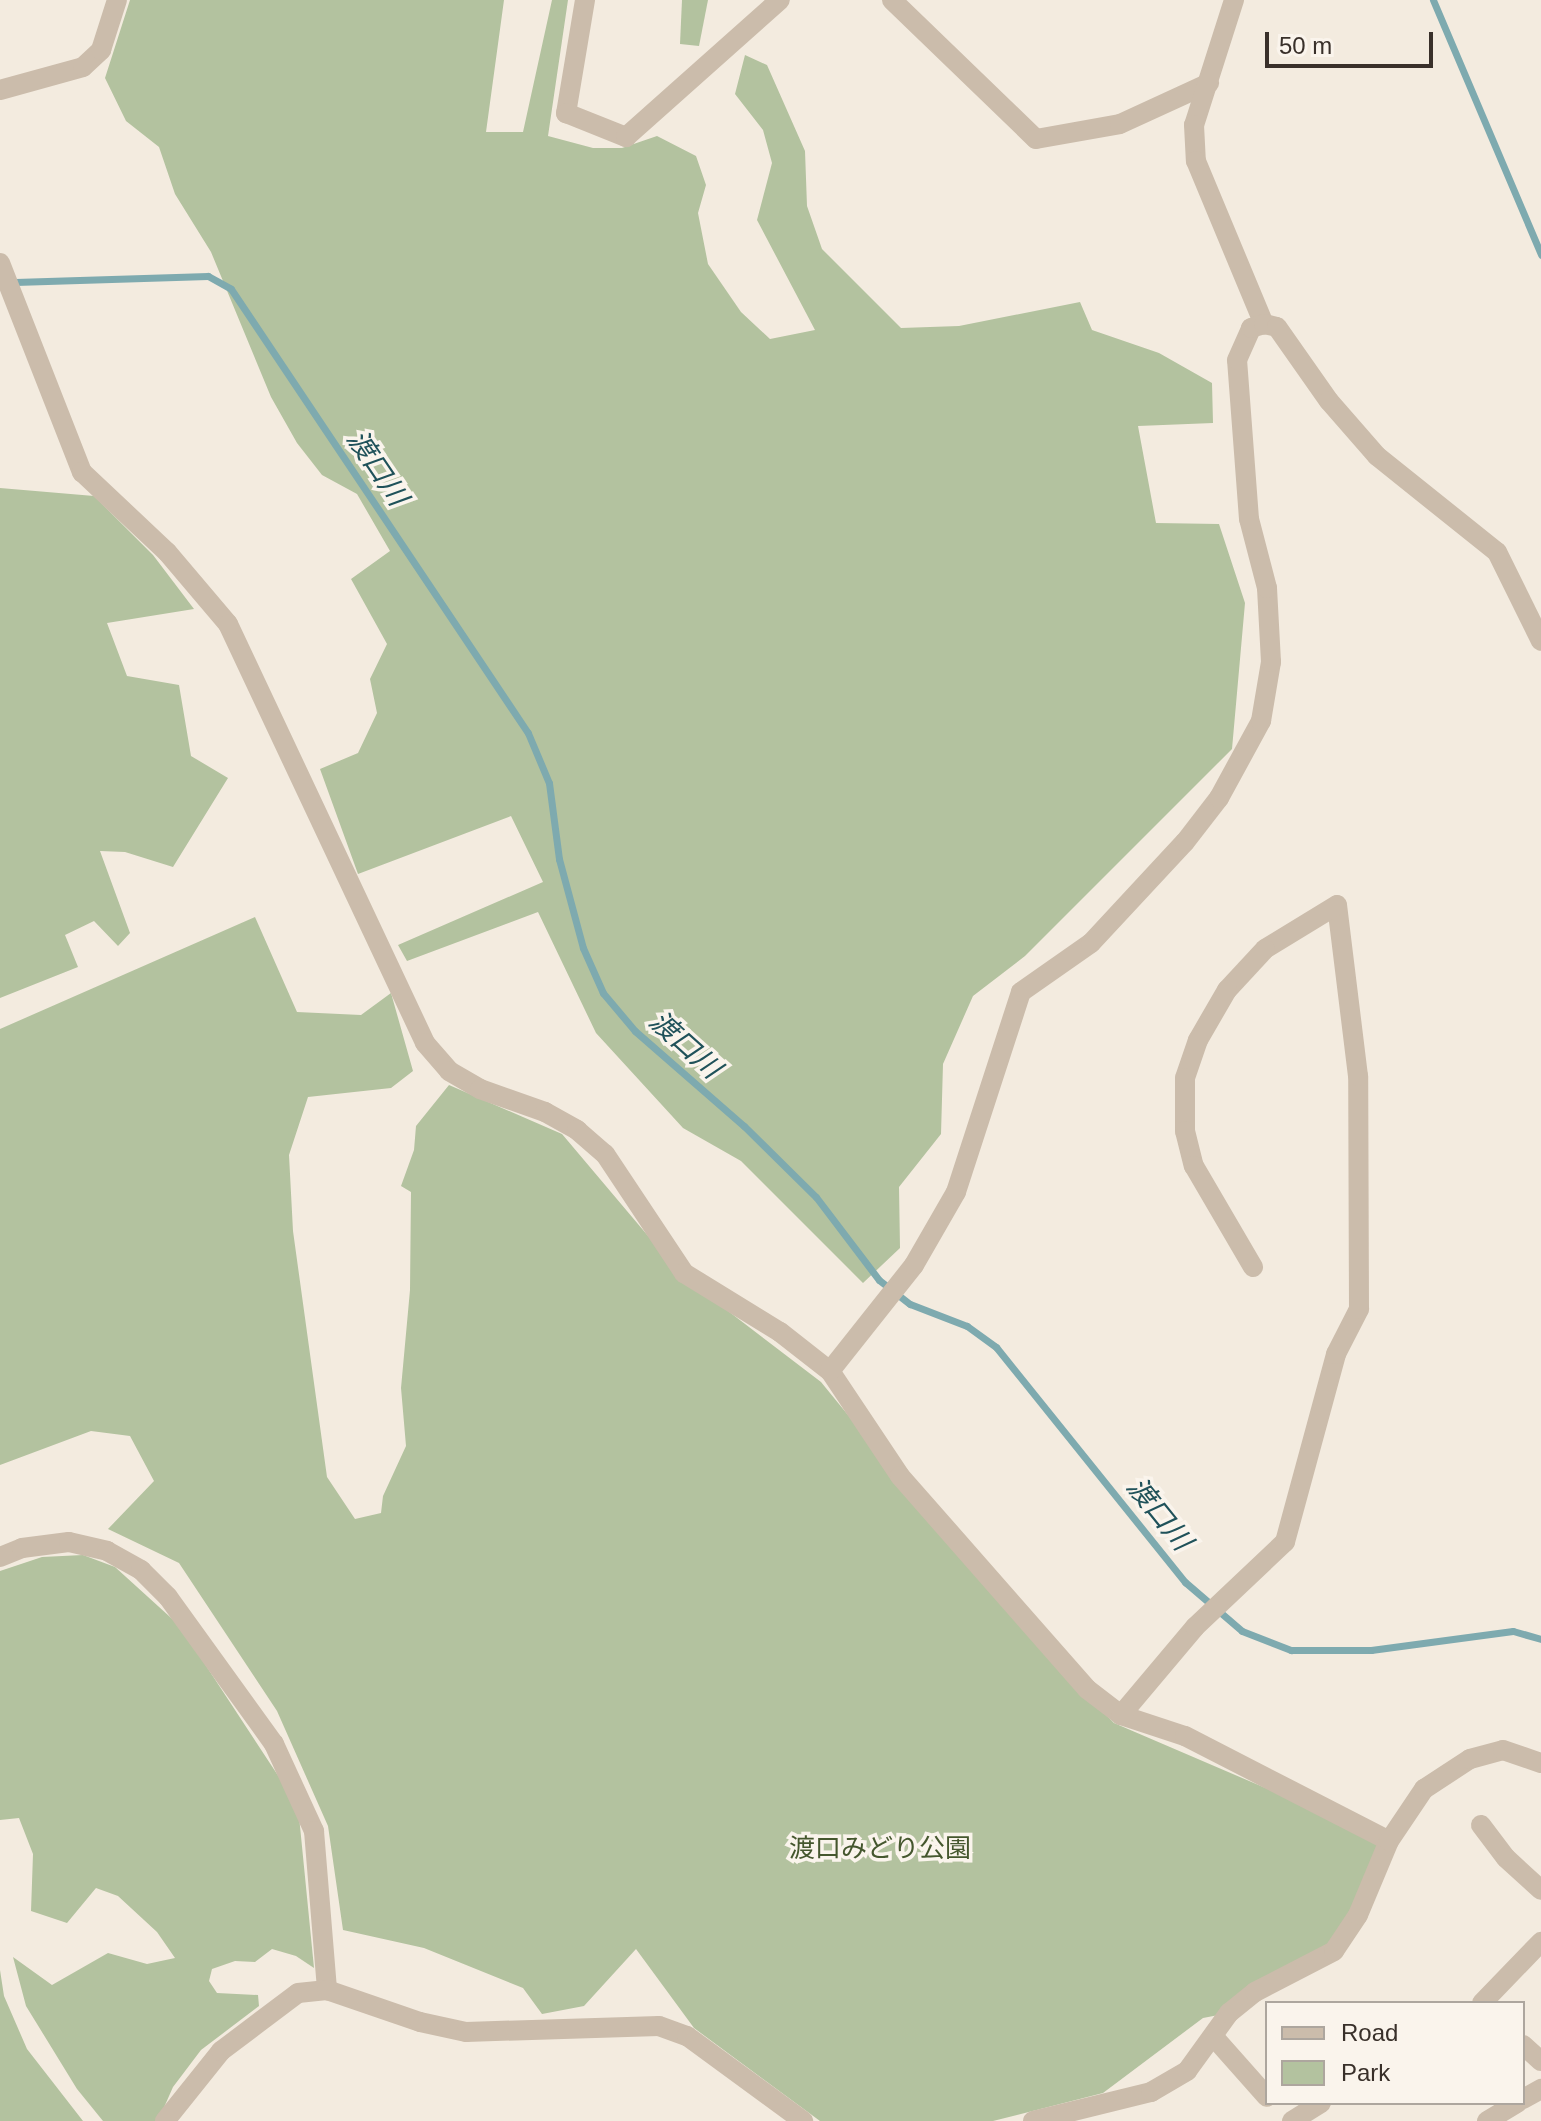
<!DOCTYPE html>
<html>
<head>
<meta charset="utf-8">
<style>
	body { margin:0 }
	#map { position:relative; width:1541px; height:2121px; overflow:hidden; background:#f3ebdf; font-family:Helvetica,"Noto Sans JP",sans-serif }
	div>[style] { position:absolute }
	.green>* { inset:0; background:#b3c29f }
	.stream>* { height:7px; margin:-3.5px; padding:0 3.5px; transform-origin:3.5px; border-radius:3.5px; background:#7eaaaf }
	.minor>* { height:20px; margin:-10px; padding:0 10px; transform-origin:10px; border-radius:10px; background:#cbbcab }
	span { translate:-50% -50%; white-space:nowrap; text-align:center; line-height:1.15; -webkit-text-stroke:7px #faf4ec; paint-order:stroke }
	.park-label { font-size:26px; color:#45572e }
	.water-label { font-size:28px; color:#20525a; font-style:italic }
	.legend { position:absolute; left:1265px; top:2001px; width:260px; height:104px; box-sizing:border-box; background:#faf4ec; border:2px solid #ada69e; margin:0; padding:10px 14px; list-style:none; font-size:24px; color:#39302a }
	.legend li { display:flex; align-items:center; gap:16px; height:40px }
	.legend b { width:40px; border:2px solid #ada69e }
	.scale { position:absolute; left:1265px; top:32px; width:168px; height:36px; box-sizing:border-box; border:4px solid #39302a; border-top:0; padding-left:10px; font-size:24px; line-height:28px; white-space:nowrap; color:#39302a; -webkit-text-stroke:6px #faf4ec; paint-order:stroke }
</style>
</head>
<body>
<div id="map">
	<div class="green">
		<div style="clip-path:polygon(130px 0,504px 0,486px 132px,523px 132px,552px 0,568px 0,548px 136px,593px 148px,622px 148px,657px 136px,696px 156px,706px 185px,698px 213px,708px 264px,741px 312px,770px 339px,815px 330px,757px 220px,772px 163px,763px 130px,735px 94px,745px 55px,767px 65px,805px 151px,807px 206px,822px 249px,901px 328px,959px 326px,1080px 302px,1092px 330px,1159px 353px,1212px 383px,1213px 423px,1138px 426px,1156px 523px,1219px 524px,1245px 603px,1232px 749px,1025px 956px,973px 996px,943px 1064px,941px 1134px,899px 1187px,900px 1248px,863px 1283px,741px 1161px,683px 1128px,596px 1033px,538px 912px,407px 961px,398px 945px,543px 882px,511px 816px,358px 874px,320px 769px,358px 753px,377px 713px,370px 679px,387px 644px,351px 579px,390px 551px,357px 494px,322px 475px,297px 443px,271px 397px,211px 252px,175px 194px,159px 147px,126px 121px,105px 78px)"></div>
		<div style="clip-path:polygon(682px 0,708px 0,699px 46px,680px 44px)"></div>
		<div style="clip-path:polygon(0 488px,94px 496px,153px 555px,194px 609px,107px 623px,127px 676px,179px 685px,191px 756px,228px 778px,173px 867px,125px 852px,100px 851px,130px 933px,118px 946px,94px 921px,65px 935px,78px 967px,0 998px)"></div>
		<div style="clip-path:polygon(255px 917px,297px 1012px,361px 1015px,391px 993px,413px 1071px,391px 1088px,308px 1097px,289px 1155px,293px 1231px,327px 1477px,355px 1519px,381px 1513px,383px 1496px,406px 1446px,401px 1388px,410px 1290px,411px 1192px,401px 1186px,414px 1150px,416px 1126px,449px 1085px,562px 1134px,681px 1275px,821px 1382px,1031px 1639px,1114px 1723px,1389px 1841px,1336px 1948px,1229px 2013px,1203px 2018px,1103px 2093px,993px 2121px,820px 2121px,694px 2028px,636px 1949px,584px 2006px,542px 2014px,523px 1988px,424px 1948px,343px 1930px,328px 1826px,277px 1711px,179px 1563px,108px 1529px,154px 1481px,130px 1436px,91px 1431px,0 1465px,0 1029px)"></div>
		<div style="clip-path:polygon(83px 1555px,115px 1567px,180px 1626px,298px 1806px,314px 1968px,296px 1956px,272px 1949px,255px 1962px,235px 1961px,212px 1969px,209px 1981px,217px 1993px,258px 1995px,259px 2006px,201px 2050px,173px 2087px,158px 2121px,103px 2121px,77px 2089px,26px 2006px,13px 1957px,52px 1985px,108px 1953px,147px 1964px,175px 1958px,157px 1932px,118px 1896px,96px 1888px,67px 1923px,31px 1911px,33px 1854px,19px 1818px,0 1820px,0 1571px,42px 1557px)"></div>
		<div style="clip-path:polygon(0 1970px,4px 1996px,27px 2049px,83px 2121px,0 2121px)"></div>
	</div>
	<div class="stream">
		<div style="left:1433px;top:0;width:277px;rotate:67deg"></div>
		<div style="left:15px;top:282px;width:193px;rotate:-1.8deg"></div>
		<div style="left:208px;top:276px;width:26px;rotate:29deg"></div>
		<div style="left:231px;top:289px;width:534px;rotate:56.22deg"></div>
		<div style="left:528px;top:733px;width:54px;rotate:67.2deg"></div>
		<div style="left:549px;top:783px;width:77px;rotate:82.5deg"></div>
		<div style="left:559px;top:859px;width:92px;rotate:74.9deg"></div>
		<div style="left:583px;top:948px;width:49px;rotate:66deg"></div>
		<div style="left:603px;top:993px;width:50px;rotate:49.9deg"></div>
		<div style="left:635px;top:1031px;width:145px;rotate:41.1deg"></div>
		<div style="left:744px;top:1126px;width:101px;rotate:44.6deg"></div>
		<div style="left:816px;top:1197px;width:104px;rotate:52.8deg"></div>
		<div style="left:879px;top:1280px;width:39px;rotate:38deg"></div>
		<div style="left:910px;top:1304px;width:61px;rotate:21.1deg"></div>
		<div style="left:967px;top:1326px;width:36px;rotate:36deg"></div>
		<div style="left:996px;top:1347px;width:302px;rotate:51.2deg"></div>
		<div style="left:1185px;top:1582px;width:75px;rotate:40.7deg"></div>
		<div style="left:1242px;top:1631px;width:53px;rotate:21.2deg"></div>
		<div style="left:1291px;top:1650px;width:80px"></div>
		<div style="left:1371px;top:1650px;width:143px;rotate:-7.6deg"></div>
		<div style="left:1513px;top:1631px;width:29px;rotate:16deg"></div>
	</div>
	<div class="minor">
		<div style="left:585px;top:0;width:115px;rotate:99.5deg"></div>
		<div style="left:566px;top:113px;width:65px;rotate:21.8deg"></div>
		<div style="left:626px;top:137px;width:206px;rotate:-41.7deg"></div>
		<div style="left:892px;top:0;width:200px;rotate:44deg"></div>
		<div style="left:1036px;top:139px;width:85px;rotate:-10.1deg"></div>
		<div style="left:1120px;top:124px;width:98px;rotate:-24.7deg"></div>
		<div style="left:1234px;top:0;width:131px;rotate:107.7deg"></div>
		<div style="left:1194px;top:125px;width:36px;rotate:87deg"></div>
		<div style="left:1196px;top:161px;width:177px;rotate:67.4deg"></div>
		<div style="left:0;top:90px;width:86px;rotate:-15.5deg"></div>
		<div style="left:83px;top:67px;width:25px;rotate:-43deg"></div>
		<div style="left:101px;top:50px;width:52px;rotate:-72.3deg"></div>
		<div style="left:0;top:263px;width:225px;rotate:68.6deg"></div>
		<div style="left:82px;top:472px;width:117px;rotate:43.3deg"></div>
		<div style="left:167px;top:552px;width:94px;rotate:49.7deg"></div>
		<div style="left:228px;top:624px;width:463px;rotate:64.8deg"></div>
		<div style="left:425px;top:1043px;width:37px;rotate:49deg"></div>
		<div style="left:449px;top:1071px;width:36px;rotate:30deg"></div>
		<div style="left:480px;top:1089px;width:69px;rotate:19.5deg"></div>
		<div style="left:545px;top:1112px;width:37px;rotate:29deg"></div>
		<div style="left:577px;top:1130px;width:37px;rotate:41deg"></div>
		<div style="left:605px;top:1154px;width:143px;rotate:56.4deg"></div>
		<div style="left:684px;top:1273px;width:113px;rotate:31.6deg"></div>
		<div style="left:780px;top:1332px;width:63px;rotate:38deg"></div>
		<div style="left:830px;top:1371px;width:126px;rotate:56.3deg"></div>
		<div style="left:900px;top:1476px;width:283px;rotate:48.7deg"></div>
		<div style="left:1087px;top:1689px;width:43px;rotate:37.4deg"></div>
		<div style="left:1121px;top:1715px;width:67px;rotate:18.2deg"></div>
		<div style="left:1185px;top:1736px;width:229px;rotate:27.2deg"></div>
		<div style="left:830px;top:1371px;width:135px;rotate:-51.6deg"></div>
		<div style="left:914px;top:1265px;width:84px;rotate:-60.1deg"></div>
		<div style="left:956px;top:1192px;width:210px;rotate:-72deg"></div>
		<div style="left:1021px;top:992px;width:85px;rotate:-35deg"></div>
		<div style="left:1091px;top:943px;width:138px;rotate:-47.1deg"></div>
		<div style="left:1185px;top:842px;width:56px;rotate:-52.3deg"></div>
		<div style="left:1219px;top:798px;width:88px;rotate:-61.4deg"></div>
		<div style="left:1261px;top:721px;width:60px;rotate:-80.4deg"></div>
		<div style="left:1271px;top:662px;width:74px;rotate:-93.1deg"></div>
		<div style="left:1267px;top:588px;width:71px;rotate:-104.6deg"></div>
		<div style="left:1249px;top:519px;width:159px;rotate:-94.3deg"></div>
		<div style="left:1237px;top:360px;width:35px;rotate:-66deg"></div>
		<div style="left:1251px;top:328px;width:14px;rotate:-17deg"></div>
		<div style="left:1264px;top:324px;width:13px;rotate:13deg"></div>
		<div style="left:1277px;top:327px;width:90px;rotate:54.9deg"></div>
		<div style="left:1329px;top:401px;width:73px;rotate:48.9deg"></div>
		<div style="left:1377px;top:456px;width:154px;rotate:38.7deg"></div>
		<div style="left:1497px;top:552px;width:99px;rotate:63.7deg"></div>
		<div style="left:0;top:1557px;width:24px;rotate:-22deg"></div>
		<div style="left:22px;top:1548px;width:47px;rotate:-7.3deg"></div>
		<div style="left:69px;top:1542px;width:39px;rotate:13deg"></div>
		<div style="left:107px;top:1551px;width:39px;rotate:29deg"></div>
		<div style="left:141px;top:1570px;width:38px;rotate:45deg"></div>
		<div style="left:168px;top:1597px;width:181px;rotate:54.2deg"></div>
		<div style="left:274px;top:1744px;width:96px;rotate:65.3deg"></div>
		<div style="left:314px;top:1831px;width:160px;rotate:85.3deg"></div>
		<div style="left:1121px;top:1715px;width:115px;rotate:-49.9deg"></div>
		<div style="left:1195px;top:1627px;width:124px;rotate:-43.4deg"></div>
		<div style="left:1285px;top:1542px;width:195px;rotate:-74.8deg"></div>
		<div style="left:1336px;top:1354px;width:51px;rotate:-62.9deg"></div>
		<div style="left:1359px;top:1309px;width:233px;rotate:-90.2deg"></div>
		<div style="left:1358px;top:1076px;width:172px;rotate:-97deg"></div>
		<div style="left:1337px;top:905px;width:84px;rotate:148.6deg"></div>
		<div style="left:1265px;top:949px;width:56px;rotate:132.8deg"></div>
		<div style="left:1227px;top:990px;width:58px;rotate:120.1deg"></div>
		<div style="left:1198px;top:1040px;width:40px;rotate:108.9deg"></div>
		<div style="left:1185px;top:1078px;width:53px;rotate:90deg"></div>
		<div style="left:1185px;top:1131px;width:36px;rotate:76deg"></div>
		<div style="left:1194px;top:1166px;width:117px;rotate:59.7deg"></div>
		<div style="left:1481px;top:1825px;width:41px;rotate:52.9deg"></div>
		<div style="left:1506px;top:1858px;width:47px;rotate:42.4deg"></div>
		<div style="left:1482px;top:2003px;width:85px;rotate:-46deg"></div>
		<div style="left:1213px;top:2036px;width:81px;rotate:48.5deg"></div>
		<div style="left:1523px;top:2045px;width:24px;rotate:42deg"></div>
		<div style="left:1523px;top:2099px;width:21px;rotate:-29deg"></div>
		<div style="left:165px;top:2121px;width:90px;rotate:-51.3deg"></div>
		<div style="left:221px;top:2051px;width:96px;rotate:-37deg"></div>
		<div style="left:298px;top:1993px;width:29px;rotate:-6deg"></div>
		<div style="left:327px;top:1990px;width:98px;rotate:19deg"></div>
		<div style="left:420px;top:2022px;width:47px;rotate:12.3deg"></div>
		<div style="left:466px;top:2032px;width:193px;rotate:-1.8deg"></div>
		<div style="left:659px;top:2026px;width:30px;rotate:20deg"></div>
		<div style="left:687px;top:2036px;width:144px;rotate:36.2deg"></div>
		<div style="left:1033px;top:2121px;width:122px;rotate:-13.8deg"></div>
		<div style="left:1151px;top:2092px;width:42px;rotate:-30.3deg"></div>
		<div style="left:1187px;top:2071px;width:72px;rotate:-54.1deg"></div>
		<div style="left:1229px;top:2013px;width:33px;rotate:-39deg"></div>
		<div style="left:1255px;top:1992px;width:89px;rotate:-27.4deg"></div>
		<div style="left:1334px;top:1951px;width:43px;rotate:-56.3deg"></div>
		<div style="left:1358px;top:1915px;width:80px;rotate:-67.3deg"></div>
		<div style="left:1389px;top:1841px;width:63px;rotate:-56.1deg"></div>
		<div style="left:1424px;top:1789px;width:55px;rotate:-33.1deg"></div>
		<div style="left:1470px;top:1759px;width:34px;rotate:-15deg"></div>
		<div style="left:1503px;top:1750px;width:40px;rotate:18.9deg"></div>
		<div style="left:1292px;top:2121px;width:34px;rotate:-32deg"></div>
		<div style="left:1487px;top:2121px;width:35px;rotate:-31deg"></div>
	</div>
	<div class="park-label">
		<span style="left:880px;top:1849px">渡口みどり公園</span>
	</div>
	<div class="water-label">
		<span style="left:377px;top:468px;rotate:56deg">渡口川</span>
		<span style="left:685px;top:1045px;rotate:42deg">渡口川</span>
		<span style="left:1159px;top:1514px;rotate:51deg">渡口川</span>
	</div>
	<ul class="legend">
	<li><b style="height:10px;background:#cbbcab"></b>Road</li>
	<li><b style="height:22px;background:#b3c29f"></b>Park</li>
	</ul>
	<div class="scale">50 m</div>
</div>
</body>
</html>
